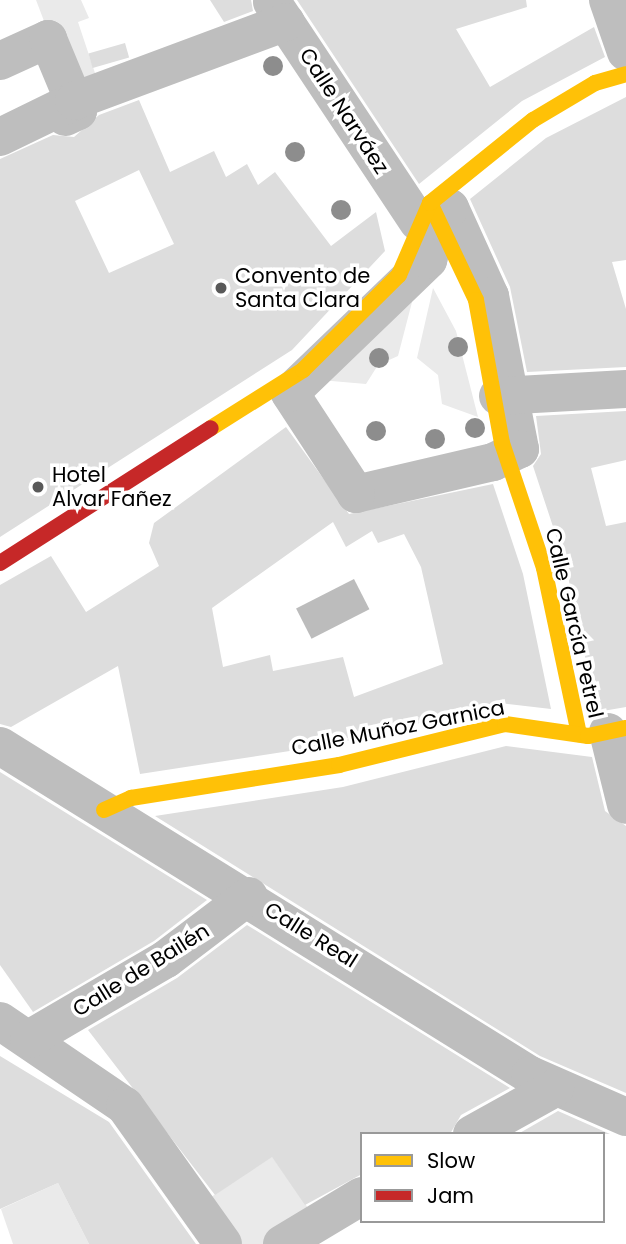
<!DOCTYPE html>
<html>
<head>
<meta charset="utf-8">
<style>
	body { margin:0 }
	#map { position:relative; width:626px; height:1244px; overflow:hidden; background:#fff; font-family:Poppins,sans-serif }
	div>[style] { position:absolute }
	.green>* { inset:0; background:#eaeaea }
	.water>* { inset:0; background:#bcbcbc; transform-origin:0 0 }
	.building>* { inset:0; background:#ddd; transform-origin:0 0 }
	.street>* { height:38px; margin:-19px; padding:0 19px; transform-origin:19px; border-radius:19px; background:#bebebe }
	.slow>* { height:16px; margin:-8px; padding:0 8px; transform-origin:8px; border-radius:8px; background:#ffc107 }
	.jam>* { height:16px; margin:-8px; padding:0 8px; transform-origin:8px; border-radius:8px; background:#c62828 }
	.trees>* { width:20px; height:20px; margin:-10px; border-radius:50%; background:#8d8d8d }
	.dots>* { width:19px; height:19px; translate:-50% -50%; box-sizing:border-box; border:4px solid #fff; border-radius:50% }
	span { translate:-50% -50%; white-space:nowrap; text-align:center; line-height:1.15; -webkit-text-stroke:7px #fff; paint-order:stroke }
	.street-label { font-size:21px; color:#000 }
	.poi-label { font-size:21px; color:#000 }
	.left { translate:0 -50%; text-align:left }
	.legend { position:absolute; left:360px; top:1132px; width:245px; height:91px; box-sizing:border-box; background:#fff; border:2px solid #999; margin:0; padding:9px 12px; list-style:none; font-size:21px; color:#000 }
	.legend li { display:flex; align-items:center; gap:14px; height:35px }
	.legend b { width:35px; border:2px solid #999 }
</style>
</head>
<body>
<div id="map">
	<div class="green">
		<div style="clip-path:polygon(36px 0,81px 0,89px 18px,78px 22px,98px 82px,71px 92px)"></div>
		<div style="clip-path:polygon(418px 279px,398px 356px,378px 365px,366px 384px,320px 380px)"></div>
		<div style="clip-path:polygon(433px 288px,456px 331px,478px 417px,442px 404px,438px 375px,417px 358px)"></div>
		<div style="clip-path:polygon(262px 1142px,313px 1215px,270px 1244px,238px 1244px,207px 1200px,227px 1186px)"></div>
		<div style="clip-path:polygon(58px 1183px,89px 1244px,13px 1244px,1px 1209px)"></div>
	</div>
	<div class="water">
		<div style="left:354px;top:579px;width:34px;height:65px;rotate:63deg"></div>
	</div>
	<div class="building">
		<div style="clip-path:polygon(210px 0,251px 0,253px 11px,224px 22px)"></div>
		<div style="clip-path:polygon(297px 0,526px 0,527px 7px,456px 29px,490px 87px,594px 27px,605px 57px,522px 101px,419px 184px)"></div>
		<div style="left:125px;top:43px;width:15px;height:38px;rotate:74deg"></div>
		<div style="clip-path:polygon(626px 97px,626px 260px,612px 262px,626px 309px,626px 367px,527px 372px,510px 287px,470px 199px,546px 138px)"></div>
		<div style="clip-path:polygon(evenodd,139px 100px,170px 172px,214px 151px,226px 177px,247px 164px,258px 185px,275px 172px,331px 246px,376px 212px,385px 251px,292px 350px,0 537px,0 159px,53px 135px,74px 137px,99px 115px,139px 100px,139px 170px,174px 244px,109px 273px,75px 201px,139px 170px)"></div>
		<div style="clip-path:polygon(626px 411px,626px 460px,591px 468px,606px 526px,626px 522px,626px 707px,597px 712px,565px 563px,533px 466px,541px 454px,536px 416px)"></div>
		<div style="clip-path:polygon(evenodd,286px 427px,349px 514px,493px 484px,523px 574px,551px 709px,500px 703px,335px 744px,140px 774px,118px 666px,11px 727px,0 724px,0 585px,51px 556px,86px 612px,159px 566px,149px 543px,154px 523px,286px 427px,333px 522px,346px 547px,372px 531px,378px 543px,404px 534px,421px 567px,443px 664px,354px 697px,343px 657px,273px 671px,270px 655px,223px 667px,212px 608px,333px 522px)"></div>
		<div style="clip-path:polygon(506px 746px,592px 757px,605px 811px,626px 826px,626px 1093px,540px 1056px,155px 816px,343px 787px)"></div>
		<div style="clip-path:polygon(0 772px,207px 900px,154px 941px,33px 1012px,0 965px)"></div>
		<div style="clip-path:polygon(247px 925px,510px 1088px,461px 1115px,450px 1134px,362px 1134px,362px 1174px,305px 1205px,272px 1157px,215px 1195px,88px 1030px,177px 978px)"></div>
		<div style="clip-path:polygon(0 1056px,109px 1122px,196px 1244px,89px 1244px,58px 1183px,0 1209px)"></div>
		<div style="clip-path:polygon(558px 1111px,610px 1134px,518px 1134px)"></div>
	</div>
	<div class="street">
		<div style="left:608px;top:0;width:55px;rotate:70.9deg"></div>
		<div style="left:272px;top:2px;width:264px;rotate:56.4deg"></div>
		<div style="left:0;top:61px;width:53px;rotate:-24.6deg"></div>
		<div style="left:48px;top:39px;width:78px;rotate:67.4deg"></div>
		<div style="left:78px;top:111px;width:14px;rotate:155deg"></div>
		<div style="left:0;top:137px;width:82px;rotate:-25.9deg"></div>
		<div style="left:74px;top:101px;width:226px;rotate:-20.4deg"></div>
		<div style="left:450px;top:208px;width:97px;rotate:65.6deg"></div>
		<div style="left:490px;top:296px;width:156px;rotate:78.9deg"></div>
		<div style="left:520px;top:449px;width:30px;rotate:154deg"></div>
		<div style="left:493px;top:462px;width:141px;rotate:166.9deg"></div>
		<div style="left:356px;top:494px;width:121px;rotate:-123.2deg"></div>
		<div style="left:290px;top:393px;width:192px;rotate:-43.9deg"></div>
		<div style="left:428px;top:260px;width:41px;rotate:-74.2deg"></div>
		<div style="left:439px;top:221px;width:17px;rotate:-50deg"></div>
		<div style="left:498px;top:396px;width:128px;rotate:-3.1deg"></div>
		<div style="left:608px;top:732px;width:75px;rotate:76.1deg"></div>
		<div style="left:0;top:746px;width:624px;rotate:31.83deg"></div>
		<div style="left:530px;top:1075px;width:105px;rotate:23.6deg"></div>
		<div style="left:0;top:1021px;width:151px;rotate:34.2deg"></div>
		<div style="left:125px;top:1106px;width:169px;rotate:54.6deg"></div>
		<div style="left:29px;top:1039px;width:159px;rotate:-30.3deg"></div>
		<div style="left:166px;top:959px;width:104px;rotate:-37.2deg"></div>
		<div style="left:472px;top:1134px;width:95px;rotate:-29deg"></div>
		<div style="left:282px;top:1244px;width:93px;rotate:-31deg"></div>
	</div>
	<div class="slow">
		<div style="left:430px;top:203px;width:107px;rotate:64.6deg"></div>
		<div style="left:476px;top:300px;width:145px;rotate:79.7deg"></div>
		<div style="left:502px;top:443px;width:132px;rotate:71.4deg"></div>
		<div style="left:544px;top:568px;width:170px;rotate:78.1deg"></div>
		<div style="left:211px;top:428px;width:109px;rotate:-32.2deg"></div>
		<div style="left:303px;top:370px;width:135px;rotate:-44.7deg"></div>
		<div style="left:399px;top:275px;width:78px;rotate:-66.7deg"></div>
		<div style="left:430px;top:203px;width:132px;rotate:-38.9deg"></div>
		<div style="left:533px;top:120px;width:72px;rotate:-30.8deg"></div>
		<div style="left:595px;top:83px;width:32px;rotate:-16deg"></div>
		<div style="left:104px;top:810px;width:30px;rotate:-24deg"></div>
		<div style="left:131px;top:798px;width:211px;rotate:-9deg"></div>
		<div style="left:339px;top:765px;width:171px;rotate:-13.9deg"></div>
		<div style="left:505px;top:724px;width:84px;rotate:8.2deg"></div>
		<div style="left:588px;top:736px;width:39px;rotate:-12deg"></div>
	</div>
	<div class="jam">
		<div style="left:0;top:563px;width:250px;rotate:-32.6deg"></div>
	</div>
	<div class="trees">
		<div style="left:273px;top:66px"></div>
		<div style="left:295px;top:152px"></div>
		<div style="left:341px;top:210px"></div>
		<div style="left:458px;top:347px"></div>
		<div style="left:379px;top:358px"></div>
		<div style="left:475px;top:428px"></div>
		<div style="left:376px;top:431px"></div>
		<div style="left:435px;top:439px"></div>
	</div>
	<div class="dots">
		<div style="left:221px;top:288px;background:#595959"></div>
		<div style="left:38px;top:487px;background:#595959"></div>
	</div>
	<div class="street-label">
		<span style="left:344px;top:111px;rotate:57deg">Calle Narváez</span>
		<span style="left:574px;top:623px;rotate:77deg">Calle García Petrel</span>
		<span style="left:398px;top:728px;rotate:-11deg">Calle Muñoz Garnica</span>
		<span style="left:311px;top:935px;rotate:32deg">Calle Real</span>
		<span style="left:141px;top:970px;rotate:-32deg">Calle de Bailén</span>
	</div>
	<div class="poi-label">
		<span class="left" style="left:235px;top:288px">Convento de<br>Santa Clara</span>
		<span class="left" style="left:52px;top:487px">Hotel<br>Alvar Fañez</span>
	</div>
	<ul class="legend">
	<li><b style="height:9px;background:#ffc107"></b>Slow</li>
	<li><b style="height:9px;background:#c62828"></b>Jam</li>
	</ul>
</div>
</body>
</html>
